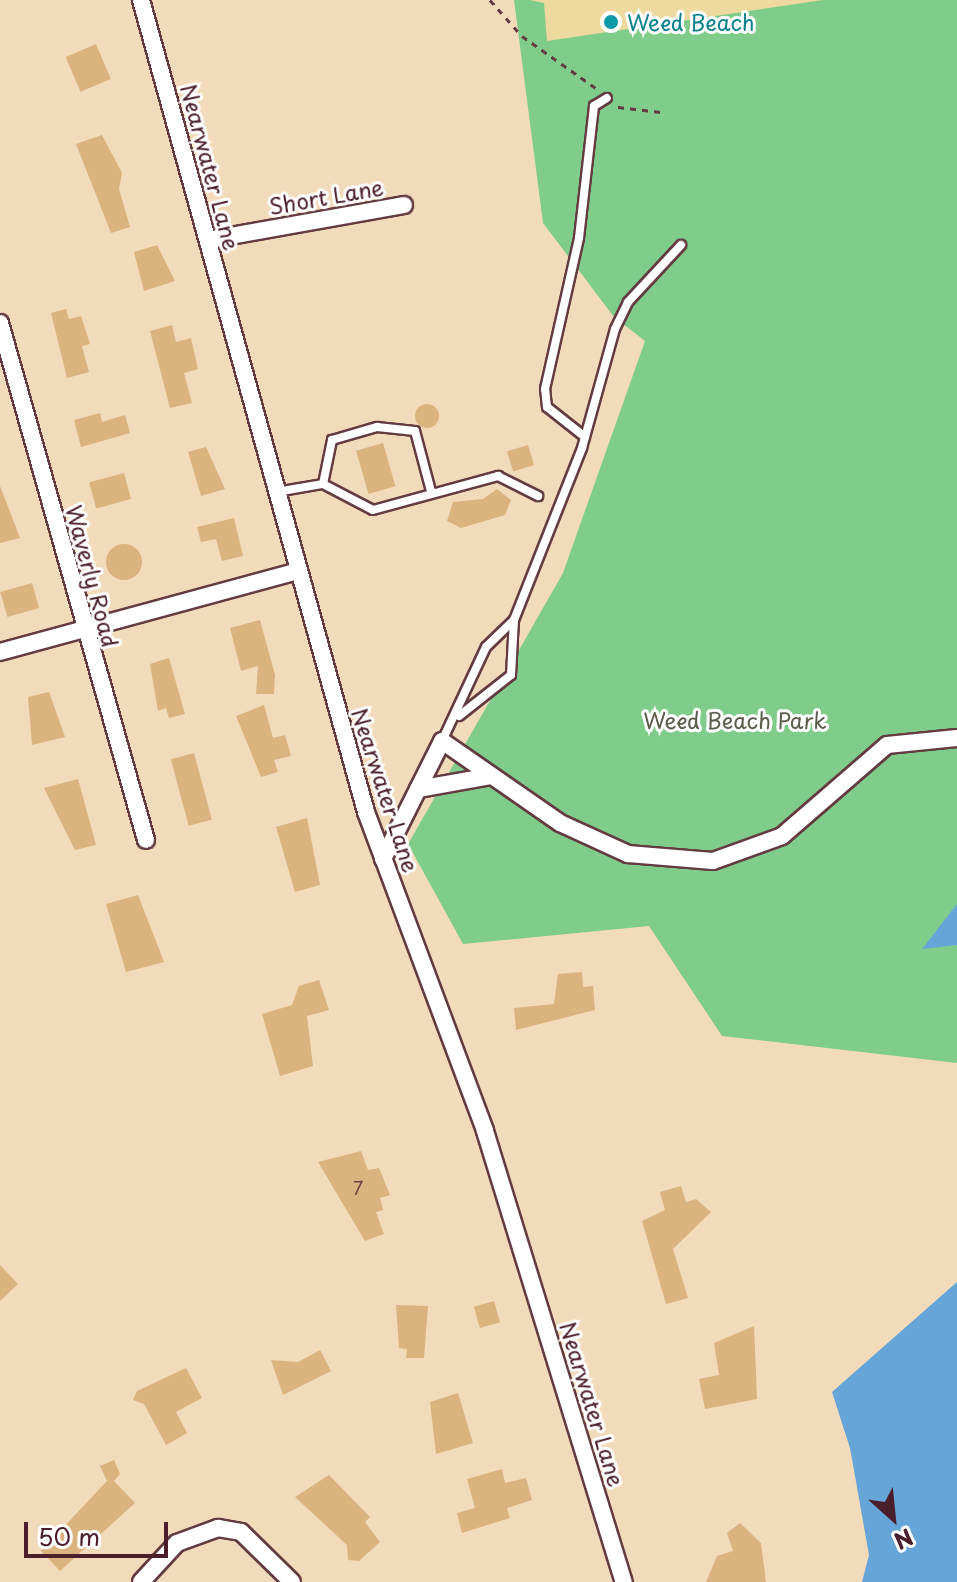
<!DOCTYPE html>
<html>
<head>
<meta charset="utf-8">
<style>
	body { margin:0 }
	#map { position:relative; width:957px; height:1582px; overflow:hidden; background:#f2dbbb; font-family:"Playpen Sans",sans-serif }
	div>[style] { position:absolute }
	.green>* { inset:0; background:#80cd8b }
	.sand>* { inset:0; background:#eeda9e }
	.water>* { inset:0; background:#65a5d8 }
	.building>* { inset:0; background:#dab37e; transform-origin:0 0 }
	.round { border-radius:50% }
	.path>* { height:3px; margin-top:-1.5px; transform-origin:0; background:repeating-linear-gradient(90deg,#633b41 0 6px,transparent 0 12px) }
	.roads { filter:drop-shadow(2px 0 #633b41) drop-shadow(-2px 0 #633b41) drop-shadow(0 2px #633b41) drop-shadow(0 -2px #633b41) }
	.service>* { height:8px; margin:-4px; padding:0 4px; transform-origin:4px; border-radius:4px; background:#fff }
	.minor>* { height:16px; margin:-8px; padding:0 8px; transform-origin:8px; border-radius:8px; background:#fff }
	.dots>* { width:22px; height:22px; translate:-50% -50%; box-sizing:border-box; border:4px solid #fff; border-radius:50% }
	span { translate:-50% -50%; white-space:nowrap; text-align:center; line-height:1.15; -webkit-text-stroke:6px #fff; paint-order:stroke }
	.number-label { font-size:18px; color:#6e4440 }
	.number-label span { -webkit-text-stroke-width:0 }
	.culture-label { font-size:22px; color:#0d838f }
	.left { translate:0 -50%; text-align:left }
	.street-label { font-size:22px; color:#4a1f2b }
	.park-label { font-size:22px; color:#5d5c4d }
	.north { position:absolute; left:853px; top:1478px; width:80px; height:80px; -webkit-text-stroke:6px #fff; paint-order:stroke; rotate:153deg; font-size:22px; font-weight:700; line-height:32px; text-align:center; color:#4a1f2b }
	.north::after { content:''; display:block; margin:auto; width:28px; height:36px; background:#4a1f2b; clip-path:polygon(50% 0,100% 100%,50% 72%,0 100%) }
	.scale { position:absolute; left:24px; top:1522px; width:144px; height:36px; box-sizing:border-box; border:4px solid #4a1f2b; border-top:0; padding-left:10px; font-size:24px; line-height:28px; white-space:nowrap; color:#4a1f2b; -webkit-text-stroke:6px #fff; paint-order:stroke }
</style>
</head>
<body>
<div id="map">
	<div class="green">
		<div style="clip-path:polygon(514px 0,957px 0,957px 1063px,722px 1036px,649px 926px,463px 944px,408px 844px,563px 573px,645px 341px,614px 317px,543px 223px)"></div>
	</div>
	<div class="sand">
		<div style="clip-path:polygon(530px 0,823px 0,547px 41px,544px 3px)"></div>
	</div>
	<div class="water">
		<div style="clip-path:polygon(957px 904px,957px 945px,922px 949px)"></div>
		<div style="clip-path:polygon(957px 1282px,957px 1582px,862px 1582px,869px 1555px,850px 1448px,832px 1392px)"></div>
	</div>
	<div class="building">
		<div style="left:96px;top:44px;width:38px;height:33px;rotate:67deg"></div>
		<div style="clip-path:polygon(102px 135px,122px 173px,119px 189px,130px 227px,111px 233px,76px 144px)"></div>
		<div style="clip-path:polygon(157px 245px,175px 281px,144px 291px,134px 252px)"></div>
		<div style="clip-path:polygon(66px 309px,69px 319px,81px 316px,90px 344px,82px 346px,89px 372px,67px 378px,51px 313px)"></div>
		<div style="clip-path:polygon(172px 325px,176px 342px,191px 338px,198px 369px,184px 373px,192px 403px,170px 408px,150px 331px)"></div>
		<div class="round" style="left:415px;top:404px;width:24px;height:24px"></div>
		<div style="clip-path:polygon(100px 413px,102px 422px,125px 415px,130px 433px,81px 447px,74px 420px)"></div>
		<div style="left:383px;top:443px;width:45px;height:28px;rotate:74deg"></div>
		<div style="left:528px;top:445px;width:21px;height:22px;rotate:73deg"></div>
		<div style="clip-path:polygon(206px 447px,225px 489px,201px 496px,188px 452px)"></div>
		<div style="left:124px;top:473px;width:27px;height:36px;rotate:75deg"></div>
		<div style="clip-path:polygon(0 486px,20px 538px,0 543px)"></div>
		<div style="clip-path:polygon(497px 489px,511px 500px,505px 515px,461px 528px,447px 521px,453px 502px,483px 499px)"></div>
		<div style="clip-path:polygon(234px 518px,243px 556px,222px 561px,216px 539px,201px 542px,197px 527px)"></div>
		<div class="round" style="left:106px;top:544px;width:36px;height:36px"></div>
		<div style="left:32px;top:583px;width:26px;height:33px;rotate:74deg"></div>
		<div style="clip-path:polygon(260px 620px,275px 675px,274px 694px,256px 694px,258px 666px,241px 671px,230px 628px)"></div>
		<div style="clip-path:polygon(169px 658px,185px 714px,169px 718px,166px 708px,158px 711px,150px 664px)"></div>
		<div style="clip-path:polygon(49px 692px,65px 737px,32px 745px,28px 697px)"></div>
		<div style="clip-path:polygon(264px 705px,273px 738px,285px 735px,291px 756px,274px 760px,278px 772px,261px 777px,236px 716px)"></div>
		<div style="left:194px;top:753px;width:69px;height:24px;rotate:75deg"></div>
		<div style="clip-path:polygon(78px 779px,96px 845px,75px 850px,44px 788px)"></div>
		<div style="clip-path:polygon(307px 818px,320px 885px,295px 892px,276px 827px)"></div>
		<div style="clip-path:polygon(138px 895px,164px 962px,126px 972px,106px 904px)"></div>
		<div style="clip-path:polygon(582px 972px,583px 987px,593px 986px,595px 1010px,516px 1030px,514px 1008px,554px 1004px,558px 974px)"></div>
		<div style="clip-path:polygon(319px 980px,329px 1010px,307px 1016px,313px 1066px,280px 1076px,262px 1014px,292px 1005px,299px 986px)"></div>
		<div style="clip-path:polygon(361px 1151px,368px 1170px,379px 1168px,390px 1195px,380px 1198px,383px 1210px,376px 1212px,384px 1234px,365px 1241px,318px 1162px)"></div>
		<div style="clip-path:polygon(681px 1186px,686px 1202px,696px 1199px,711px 1212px,673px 1249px,688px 1298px,666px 1304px,642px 1221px,665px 1210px,660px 1192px)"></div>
		<div style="clip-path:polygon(0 1265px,18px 1284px,0 1301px)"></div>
		<div style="left:494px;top:1301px;width:22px;height:21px;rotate:74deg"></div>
		<div style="clip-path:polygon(396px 1305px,428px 1306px,424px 1358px,406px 1358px,407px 1349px,399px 1348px)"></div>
		<div style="clip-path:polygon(754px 1326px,757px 1399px,705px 1409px,699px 1379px,719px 1375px,714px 1343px)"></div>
		<div style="clip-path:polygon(320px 1350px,331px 1371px,283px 1395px,271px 1360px,298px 1362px)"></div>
		<div style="clip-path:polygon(186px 1368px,202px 1398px,176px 1412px,187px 1433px,166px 1445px,144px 1404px,133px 1400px,137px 1391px)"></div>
		<div style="clip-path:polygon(458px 1393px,473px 1443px,436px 1454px,430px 1402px)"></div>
		<div style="clip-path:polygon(114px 1460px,120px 1474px,114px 1481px,135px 1503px,60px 1571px,41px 1551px,107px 1481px,100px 1466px)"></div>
		<div style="clip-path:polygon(502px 1469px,505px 1483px,526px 1478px,532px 1500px,507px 1508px,510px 1518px,462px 1533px,457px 1513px,475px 1508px,467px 1479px)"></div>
		<div style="clip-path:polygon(329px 1475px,370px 1517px,365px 1522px,380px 1542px,359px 1561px,348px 1560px,347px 1545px,295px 1497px)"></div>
		<div style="clip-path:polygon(740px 1523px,761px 1543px,766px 1582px,706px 1582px,717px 1556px,733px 1551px,727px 1533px)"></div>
	</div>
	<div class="path">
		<div style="left:490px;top:0;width:48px;rotate:48.4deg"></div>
		<div style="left:522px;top:36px;width:92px;rotate:35.2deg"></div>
		<div style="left:618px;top:107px;width:43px;rotate:6.6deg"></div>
	</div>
	<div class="roads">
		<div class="service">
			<div style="left:585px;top:437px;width:48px;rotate:-141.7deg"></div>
			<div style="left:547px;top:407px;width:18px;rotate:-96deg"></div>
			<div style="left:545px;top:389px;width:155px;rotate:-77.3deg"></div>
			<div style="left:579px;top:238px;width:133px;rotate:-83.5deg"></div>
			<div style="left:594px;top:106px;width:15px;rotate:-32deg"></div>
			<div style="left:323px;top:484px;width:45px;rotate:-78.4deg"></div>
			<div style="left:332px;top:440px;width:47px;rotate:-16.1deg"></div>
			<div style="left:377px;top:427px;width:38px;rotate:6deg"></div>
			<div style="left:415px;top:431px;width:62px;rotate:75.1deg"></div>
			<div style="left:276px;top:492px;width:48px;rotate:-9.7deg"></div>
			<div style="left:323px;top:484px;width:56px;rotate:27.5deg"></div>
			<div style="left:373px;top:510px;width:130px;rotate:-15.2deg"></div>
			<div style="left:498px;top:476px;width:45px;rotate:26.6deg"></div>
			<div style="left:459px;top:716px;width:66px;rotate:-38.3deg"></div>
			<div style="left:511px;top:675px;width:55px;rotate:-86.9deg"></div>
			<div style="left:442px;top:741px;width:104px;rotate:-64.9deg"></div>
			<div style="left:486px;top:647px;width:39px;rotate:-44deg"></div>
			<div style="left:514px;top:620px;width:185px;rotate:-68.4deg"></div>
			<div style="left:582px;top:448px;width:123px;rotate:-74.5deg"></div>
			<div style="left:615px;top:329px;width:30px;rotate:-64deg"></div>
			<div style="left:628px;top:302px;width:78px;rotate:-47.1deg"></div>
		</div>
		<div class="minor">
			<div style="left:141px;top:0;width:843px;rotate:74.51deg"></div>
			<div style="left:366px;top:812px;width:340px;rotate:69.5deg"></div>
			<div style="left:485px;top:1131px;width:472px;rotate:72.9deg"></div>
			<div style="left:208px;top:240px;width:199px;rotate:-10.1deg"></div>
			<div style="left:0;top:323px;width:537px;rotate:74.23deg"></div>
			<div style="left:0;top:652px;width:309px;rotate:-15.2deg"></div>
			<div style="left:418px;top:789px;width:75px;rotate:-10deg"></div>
			<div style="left:383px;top:859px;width:132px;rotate:-63.4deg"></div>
			<div style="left:442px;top:741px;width:144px;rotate:34.8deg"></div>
			<div style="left:560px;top:823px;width:75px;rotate:24.5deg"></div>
			<div style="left:628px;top:854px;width:85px;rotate:4.7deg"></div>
			<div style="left:713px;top:861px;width:73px;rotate:-19.9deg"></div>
			<div style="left:782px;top:836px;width:139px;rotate:-40.9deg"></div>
			<div style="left:887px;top:745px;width:70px;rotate:-5.7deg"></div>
			<div style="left:141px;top:1582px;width:53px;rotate:-47.3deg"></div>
			<div style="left:177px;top:1543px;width:44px;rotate:-20.1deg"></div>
			<div style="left:218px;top:1528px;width:23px;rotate:10deg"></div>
			<div style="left:241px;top:1532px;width:71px;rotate:44.4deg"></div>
		</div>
	</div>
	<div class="dots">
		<div style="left:611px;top:22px;background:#0f9aa8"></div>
	</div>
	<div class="number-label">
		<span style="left:358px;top:1188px">7</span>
	</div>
	<div class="culture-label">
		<span class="left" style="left:627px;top:22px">Weed Beach</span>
	</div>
	<div class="street-label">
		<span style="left:211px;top:167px;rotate:75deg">Nearwater Lane</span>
		<span style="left:326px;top:196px;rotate:-10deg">Short Lane</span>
		<span style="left:93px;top:576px;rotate:75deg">Waverly Road</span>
		<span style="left:386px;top:790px;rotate:72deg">Nearwater Lane</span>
		<span style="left:593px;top:1404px;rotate:73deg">Nearwater Lane</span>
	</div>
	<div class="park-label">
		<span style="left:735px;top:720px">Weed Beach Park</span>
	</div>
	<div class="north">N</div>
	<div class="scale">50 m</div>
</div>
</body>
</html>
